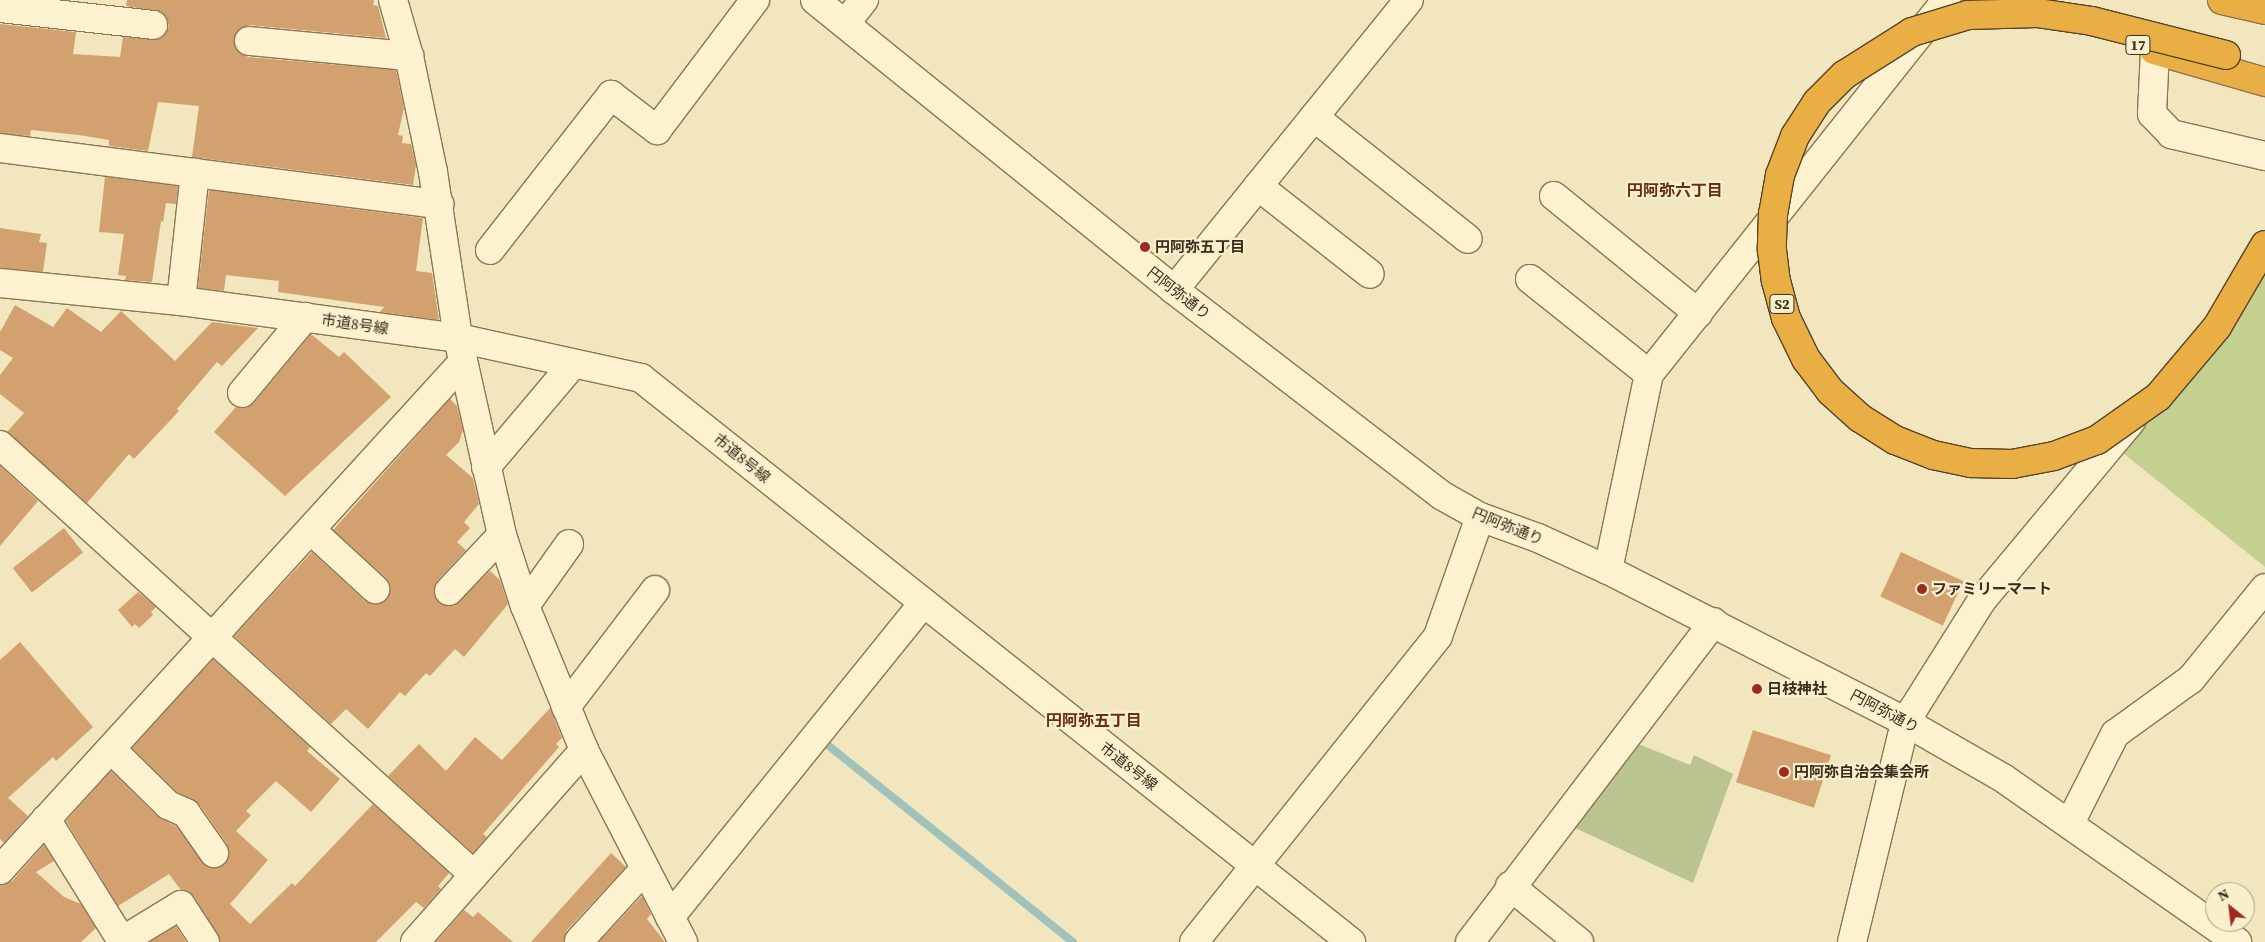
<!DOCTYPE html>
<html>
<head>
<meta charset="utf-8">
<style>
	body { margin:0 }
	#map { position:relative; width:2265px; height:942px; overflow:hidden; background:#f1e6bd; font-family:"Source Serif 4","Noto Sans JP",serif }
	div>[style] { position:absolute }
	.green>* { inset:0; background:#c3d090 }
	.cemetery>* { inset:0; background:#b9c490 }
	.stream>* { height:8px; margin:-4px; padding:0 4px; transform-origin:4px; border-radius:4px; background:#a1c2bb }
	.building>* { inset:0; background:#d3a16f; transform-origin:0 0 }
	.roads { filter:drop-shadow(1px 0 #8b7654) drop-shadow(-1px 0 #8b7654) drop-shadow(0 1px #8b7654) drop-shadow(0 -1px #8b7654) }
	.minor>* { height:28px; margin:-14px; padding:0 14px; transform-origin:14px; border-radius:14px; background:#fcf2d0 }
	.highway>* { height:28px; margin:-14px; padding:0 14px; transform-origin:14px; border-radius:14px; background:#e9af45 }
	.bridges { filter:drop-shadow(1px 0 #58432a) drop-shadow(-1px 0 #58432a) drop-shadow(0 1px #58432a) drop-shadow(0 -1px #58432a) }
	.highway-bridge>* { height:28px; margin:-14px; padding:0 14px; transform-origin:14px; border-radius:14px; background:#e9af45 }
	.dots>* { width:14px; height:14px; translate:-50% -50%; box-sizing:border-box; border:2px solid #f8efcd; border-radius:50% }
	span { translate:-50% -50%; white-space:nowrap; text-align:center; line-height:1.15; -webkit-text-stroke:4.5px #f8efcd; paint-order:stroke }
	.shield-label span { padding:1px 4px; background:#f8efcd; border:1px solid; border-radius:4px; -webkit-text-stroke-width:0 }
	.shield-label { font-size:14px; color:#392c1b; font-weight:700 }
	.poi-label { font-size:15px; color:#392c1b; font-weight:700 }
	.left { translate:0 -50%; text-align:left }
	.street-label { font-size:15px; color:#392c1b }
	.neighbourhood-label { font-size:16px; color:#692e16; font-weight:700 }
	.north { position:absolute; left:2205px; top:882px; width:50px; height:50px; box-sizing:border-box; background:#f8efcd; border:1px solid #aca186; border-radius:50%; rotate:331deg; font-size:14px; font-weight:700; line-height:20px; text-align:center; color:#392c1b }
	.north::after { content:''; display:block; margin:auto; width:18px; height:22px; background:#9f291f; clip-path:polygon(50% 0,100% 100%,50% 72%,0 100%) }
</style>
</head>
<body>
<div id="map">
	<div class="green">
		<div style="clip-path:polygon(2265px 273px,2265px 567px,2123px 453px)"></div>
	</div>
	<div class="cemetery">
		<div style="clip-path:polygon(1636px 743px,1690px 765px,1694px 755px,1733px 774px,1693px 883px,1571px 826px)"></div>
	</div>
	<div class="stream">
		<div style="left:829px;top:746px;width:313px;rotate:38.8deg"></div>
	</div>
	<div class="building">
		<div style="clip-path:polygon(127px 0,374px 0,373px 5px,378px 6px,386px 38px,250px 25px,236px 32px,235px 47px,248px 57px,396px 70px,404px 108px,398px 135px,403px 136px,402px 143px,411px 144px,416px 165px,413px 185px,192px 157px,199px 106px,158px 102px,148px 151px,109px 146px,109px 140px,79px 135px,31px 130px,30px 136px,0 133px,0 24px,76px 32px,73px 54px,120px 57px,123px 37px,159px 39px,169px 26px,162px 12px,126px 6px)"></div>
		<div style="clip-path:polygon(105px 177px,178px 186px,176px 204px,166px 203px,163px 222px,161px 221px,152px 282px,125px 280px,126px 276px,118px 275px,124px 234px,99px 232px)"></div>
		<div style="clip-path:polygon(209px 190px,423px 218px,416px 271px,432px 273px,439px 320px,380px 312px,384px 307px,278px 292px,279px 281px,226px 275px,224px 291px,198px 288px)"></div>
		<div style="clip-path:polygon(0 228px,41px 234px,39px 242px,47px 243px,43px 272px,0 268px)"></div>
		<div style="clip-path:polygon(15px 305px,53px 327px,67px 308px,101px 332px,121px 311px,175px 361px,212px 322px,258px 328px,222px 366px,217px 362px,177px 409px,179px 411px,134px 459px,129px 454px,87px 503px,7px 432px,24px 413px,0 394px,0 375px,13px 358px,0 350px,0 332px)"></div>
		<div style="clip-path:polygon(311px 334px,339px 357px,344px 352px,391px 397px,285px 496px,214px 432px,236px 407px,247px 408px,254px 403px)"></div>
		<div style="clip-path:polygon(450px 399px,457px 406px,463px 430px,459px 442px,446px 455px,473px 478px,479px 504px,464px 522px,470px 528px,457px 542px,466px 550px,437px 581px,434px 595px,439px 603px,454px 606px,490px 571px,500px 580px,508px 604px,464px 657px,455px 649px,430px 676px,426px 673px,405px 696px,400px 692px,368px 729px,346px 709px,331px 724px,234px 636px,312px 552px,365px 601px,379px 604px,387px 599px,390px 585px,386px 578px,333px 530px)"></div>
		<div style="clip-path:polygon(0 466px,38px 501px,0 546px)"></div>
		<div style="left:64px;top:528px;width:31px;height:65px;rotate:52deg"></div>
		<div style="left:1901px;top:552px;width:69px;height:49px;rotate:25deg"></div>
		<div style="clip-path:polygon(138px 592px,156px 607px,151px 612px,153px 615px,139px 628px,135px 624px,132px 627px,118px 610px)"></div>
		<div style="clip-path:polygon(20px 642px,93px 727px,56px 761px,53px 757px,8px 798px,28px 816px,4px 843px,0 839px,0 660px)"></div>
		<div style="clip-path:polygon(213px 659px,310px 747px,307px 751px,340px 779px,311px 812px,276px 781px,246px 811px,251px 815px,236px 831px,268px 860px,230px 904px,250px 924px,292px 883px,295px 886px,373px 804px,449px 873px,438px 886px,441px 889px,424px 908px,416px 902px,376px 942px,220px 942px,194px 896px,180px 889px,169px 874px,118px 906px,66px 821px,111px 771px,157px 816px,176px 826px,207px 867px,216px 868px,228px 859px,227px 844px,199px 804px,177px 792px,132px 748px)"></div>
		<div style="clip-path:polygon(550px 708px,562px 738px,556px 744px,559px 747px,483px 834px,487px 837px,473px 853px,388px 776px,419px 744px,446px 771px,475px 737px,502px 760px)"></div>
		<div style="left:1753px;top:730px;width:82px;height:55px;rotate:18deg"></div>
		<div style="clip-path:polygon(44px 845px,54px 861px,36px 872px,64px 897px,81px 904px,96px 928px,81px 942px,0 942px,0 885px,12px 881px)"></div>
		<div style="clip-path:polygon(611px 853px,626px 867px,567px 930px,564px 942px,531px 942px)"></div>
		<div style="clip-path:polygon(642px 896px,651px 914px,647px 919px,665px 942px,599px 942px)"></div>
		<div style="clip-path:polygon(464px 910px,473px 917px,478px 912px,513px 942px,436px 942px)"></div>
		<div style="clip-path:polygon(176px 926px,186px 942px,150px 942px)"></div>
	</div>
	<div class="roads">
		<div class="minor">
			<div style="left:393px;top:0;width:58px;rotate:74.1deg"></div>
			<div style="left:409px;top:56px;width:118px;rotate:78.3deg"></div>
			<div style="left:433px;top:172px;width:168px;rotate:81.4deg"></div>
			<div style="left:458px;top:338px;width:202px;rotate:77.4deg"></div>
			<div style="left:502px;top:535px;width:75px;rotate:72.1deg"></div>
			<div style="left:525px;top:606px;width:156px;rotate:67.7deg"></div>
			<div style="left:584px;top:750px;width:216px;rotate:62.7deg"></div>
			<div style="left:815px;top:0;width:461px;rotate:38.9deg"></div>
			<div style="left:1174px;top:290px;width:337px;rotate:37.5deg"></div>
			<div style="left:1441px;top:495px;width:45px;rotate:29.4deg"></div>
			<div style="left:1480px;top:517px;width:62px;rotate:19.9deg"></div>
			<div style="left:1538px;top:538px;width:77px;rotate:24.6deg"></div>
			<div style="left:1608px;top:570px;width:324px;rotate:27deg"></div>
			<div style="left:1897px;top:717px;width:122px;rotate:29.9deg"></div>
			<div style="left:2003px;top:778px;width:286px;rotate:35deg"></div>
			<div style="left:0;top:8px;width:154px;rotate:6.3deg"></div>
			<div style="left:845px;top:24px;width:31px;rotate:-52deg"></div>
			<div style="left:249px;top:41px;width:161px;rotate:5.4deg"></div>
			<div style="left:2155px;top:50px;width:64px;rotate:92.7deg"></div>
			<div style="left:2152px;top:114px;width:28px;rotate:46deg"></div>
			<div style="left:2171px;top:134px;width:97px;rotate:13.2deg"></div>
			<div style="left:1314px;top:117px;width:196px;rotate:38.4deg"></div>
			<div style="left:0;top:148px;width:443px;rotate:7.3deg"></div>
			<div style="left:1258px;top:186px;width:142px;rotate:38.2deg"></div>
			<div style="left:1554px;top:196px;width:186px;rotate:39.1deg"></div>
			<div style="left:490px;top:250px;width:197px;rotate:-52deg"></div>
			<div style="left:611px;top:95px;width:58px;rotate:37.3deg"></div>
			<div style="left:657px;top:130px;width:163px;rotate:-53deg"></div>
			<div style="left:1530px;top:279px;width:152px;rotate:38.6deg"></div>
			<div style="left:0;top:283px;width:182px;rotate:5.7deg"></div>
			<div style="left:181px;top:301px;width:279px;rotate:7.6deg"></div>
			<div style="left:458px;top:338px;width:187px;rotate:12.3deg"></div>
			<div style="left:641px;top:378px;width:907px;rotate:38.46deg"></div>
			<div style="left:1174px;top:290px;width:373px;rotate:-51deg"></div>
			<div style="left:181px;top:301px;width:129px;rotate:-83.8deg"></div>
			<div style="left:242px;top:393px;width:99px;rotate:-50.3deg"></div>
			<div style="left:0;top:445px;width:640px;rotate:42.21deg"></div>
			<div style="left:486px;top:467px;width:135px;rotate:-49.8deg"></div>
			<div style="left:312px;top:531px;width:86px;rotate:42.6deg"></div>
			<div style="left:1608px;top:570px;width:200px;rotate:-78.2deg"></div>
			<div style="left:1649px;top:374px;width:478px;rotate:-51.5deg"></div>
			<div style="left:449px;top:591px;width:77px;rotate:-46.6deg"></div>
			<div style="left:525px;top:606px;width:76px;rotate:-54.6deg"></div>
			<div style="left:566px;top:707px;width:147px;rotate:-52.7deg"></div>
			<div style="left:111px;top:749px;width:80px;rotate:44.5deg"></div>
			<div style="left:168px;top:805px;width:20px;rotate:24deg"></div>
			<div style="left:186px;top:813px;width:49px;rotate:55deg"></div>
			<div style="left:46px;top:819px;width:144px;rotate:58.1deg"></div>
			<div style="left:122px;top:941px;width:69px;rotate:-31.4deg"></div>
			<div style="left:181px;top:905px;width:44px;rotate:57deg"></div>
			<div style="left:2070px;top:823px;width:100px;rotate:-63.2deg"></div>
			<div style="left:2115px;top:734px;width:94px;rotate:-35.9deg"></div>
			<div style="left:2191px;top:679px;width:117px;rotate:-50.9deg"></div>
			<div style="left:0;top:870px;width:687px;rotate:-47.65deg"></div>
			<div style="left:1510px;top:886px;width:89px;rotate:39.1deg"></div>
			<div style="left:670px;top:917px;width:402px;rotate:-51.1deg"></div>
			<div style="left:579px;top:941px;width:95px;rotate:-47.6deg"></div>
			<div style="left:415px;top:942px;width:256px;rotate:-48.6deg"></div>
			<div style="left:1194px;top:942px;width:391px;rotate:-51.4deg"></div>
			<div style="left:1438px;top:636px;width:126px;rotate:-70.6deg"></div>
			<div style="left:1470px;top:942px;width:402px;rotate:-52.7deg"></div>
			<div style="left:1852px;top:942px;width:212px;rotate:-76.4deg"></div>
			<div style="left:1902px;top:736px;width:30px;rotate:-67deg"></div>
			<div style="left:1914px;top:708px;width:128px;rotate:-57.8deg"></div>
			<div style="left:1982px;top:600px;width:233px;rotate:-50.2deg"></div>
		</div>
		<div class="highway">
			<div style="left:2222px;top:0;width:44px;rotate:13.1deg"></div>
			<div style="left:2154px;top:50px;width:116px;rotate:16.1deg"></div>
		</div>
	</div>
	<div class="bridges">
		<div class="highway-bridge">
			<div style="left:2226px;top:55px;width:138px;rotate:-165.8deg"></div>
			<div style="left:2092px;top:21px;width:56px;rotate:-171.7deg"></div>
			<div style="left:2037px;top:13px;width:69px;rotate:178.3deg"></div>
			<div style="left:1968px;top:15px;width:59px;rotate:163.1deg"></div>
			<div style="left:1912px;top:32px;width:80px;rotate:147.7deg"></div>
			<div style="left:1844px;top:75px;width:38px;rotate:135deg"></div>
			<div style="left:1817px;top:102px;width:40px;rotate:122.9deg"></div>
			<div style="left:1795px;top:136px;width:42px;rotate:111deg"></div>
			<div style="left:1780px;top:175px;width:39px;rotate:100deg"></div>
			<div style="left:1773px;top:213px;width:37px;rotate:92deg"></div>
			<div style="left:1772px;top:250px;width:31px;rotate:83deg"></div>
			<div style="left:1776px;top:281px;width:38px;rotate:75deg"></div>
			<div style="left:1786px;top:318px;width:46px;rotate:64deg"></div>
			<div style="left:1806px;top:359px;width:40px;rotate:53deg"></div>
			<div style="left:1830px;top:391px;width:40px;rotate:42deg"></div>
			<div style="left:1860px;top:418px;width:41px;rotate:32.2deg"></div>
			<div style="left:1895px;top:440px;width:41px;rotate:21.5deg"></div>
			<div style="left:1933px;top:455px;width:39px;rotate:12deg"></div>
			<div style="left:1971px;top:463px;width:41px;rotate:1.4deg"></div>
			<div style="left:2012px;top:464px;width:43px;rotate:-10.8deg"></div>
			<div style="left:2054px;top:456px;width:46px;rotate:-20.4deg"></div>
			<div style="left:2097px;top:440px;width:75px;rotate:-35.2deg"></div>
			<div style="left:2158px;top:397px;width:92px;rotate:-49.9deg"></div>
			<div style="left:2217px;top:327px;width:95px;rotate:-59.7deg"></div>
		</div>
	</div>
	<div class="dots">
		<div style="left:1145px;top:247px;background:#9f291f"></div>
		<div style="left:1922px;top:589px;background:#9f291f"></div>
		<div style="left:1757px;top:689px;background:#9f291f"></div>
		<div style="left:1784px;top:772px;background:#9f291f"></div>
	</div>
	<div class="shield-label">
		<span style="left:2138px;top:45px">17</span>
		<span style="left:1782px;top:304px">S2</span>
	</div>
	<div class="poi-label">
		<span class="left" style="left:1155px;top:247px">円阿弥五丁目</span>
		<span class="left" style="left:1932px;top:589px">ファミリーマート</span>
		<span class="left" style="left:1767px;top:689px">日枝神社</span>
		<span class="left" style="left:1794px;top:772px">円阿弥自治会集会所</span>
	</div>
	<div class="street-label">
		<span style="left:1179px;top:293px;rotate:38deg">円阿弥通り</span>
		<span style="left:355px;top:324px;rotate:8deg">市道8号線</span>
		<span style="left:742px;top:458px;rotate:39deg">市道8号線</span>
		<span style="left:1508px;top:526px;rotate:22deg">円阿弥通り</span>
		<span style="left:1885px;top:711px;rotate:28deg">円阿弥通り</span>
		<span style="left:1129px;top:766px;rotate:38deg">市道8号線</span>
	</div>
	<div class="neighbourhood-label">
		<span style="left:1675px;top:190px">円阿弥六丁目</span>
		<span style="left:1094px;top:720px">円阿弥五丁目</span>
	</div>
	<div class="north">N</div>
</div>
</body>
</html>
